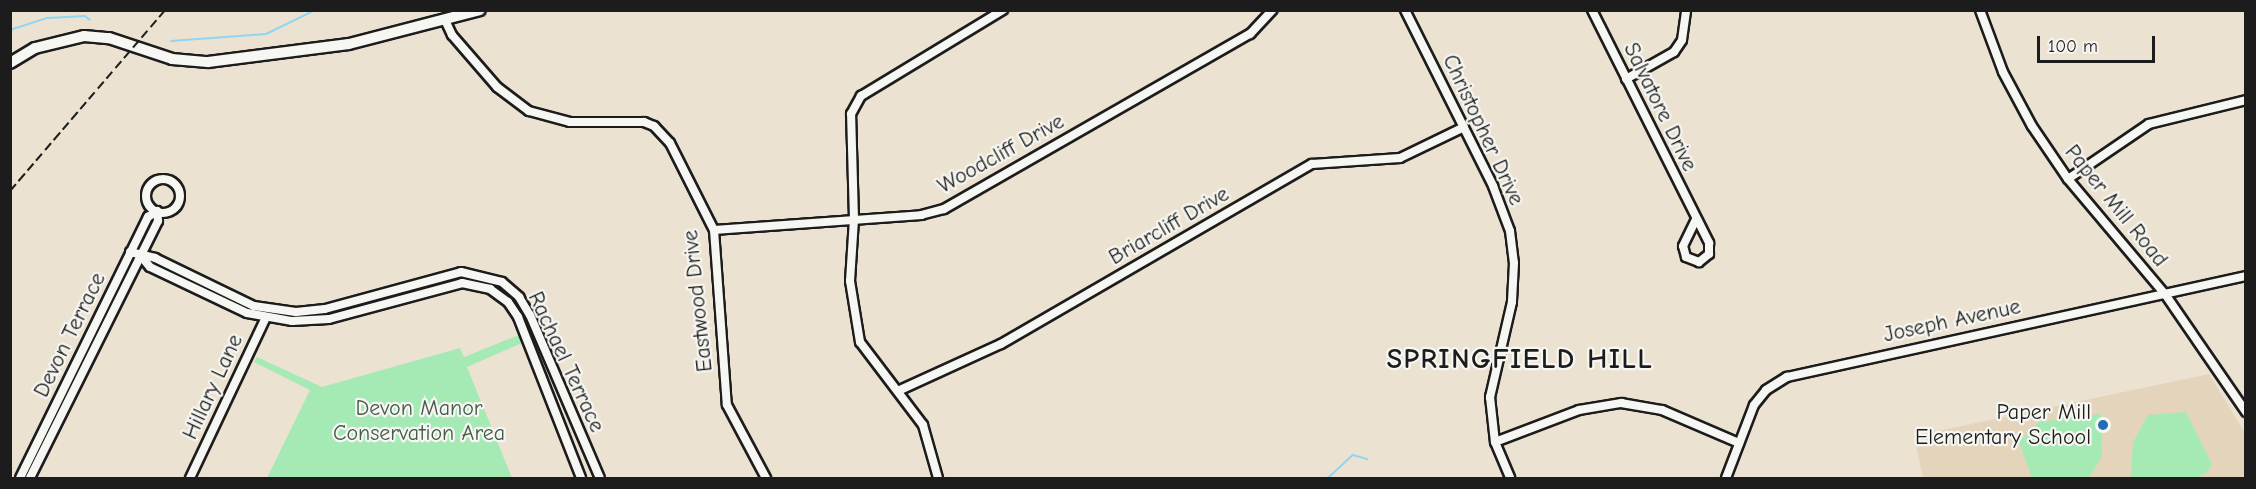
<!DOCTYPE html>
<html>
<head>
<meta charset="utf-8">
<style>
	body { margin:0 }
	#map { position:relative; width:2256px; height:489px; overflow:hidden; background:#ece2d2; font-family:"Comic Neue",sans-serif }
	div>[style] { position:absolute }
	.built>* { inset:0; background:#e5d4bc }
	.green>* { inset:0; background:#a5eab5 }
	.stream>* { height:2px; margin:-1px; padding:0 1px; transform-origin:1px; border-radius:1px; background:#91d5f3 }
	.roads { filter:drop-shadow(2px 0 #1c1c1c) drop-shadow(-2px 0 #1c1c1c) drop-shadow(0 2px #1c1c1c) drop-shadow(0 -2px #1c1c1c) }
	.minor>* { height:8px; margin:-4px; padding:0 4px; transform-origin:4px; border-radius:4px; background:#f6f6f2 }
	.minor>.ring { margin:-4px; padding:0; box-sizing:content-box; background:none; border:8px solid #f6f6f2; border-radius:50% }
	.secondary>* { height:10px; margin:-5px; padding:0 5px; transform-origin:5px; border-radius:5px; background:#f6f6f2 }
	.rail>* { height:2px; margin-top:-1px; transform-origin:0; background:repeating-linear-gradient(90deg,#1c1c1c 0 9px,transparent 0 13.5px) }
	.dots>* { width:16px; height:16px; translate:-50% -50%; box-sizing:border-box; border:3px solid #f6f6f2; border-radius:50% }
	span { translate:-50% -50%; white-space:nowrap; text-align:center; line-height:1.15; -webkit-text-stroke:4.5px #f6f6f2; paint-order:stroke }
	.street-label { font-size:22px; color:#1c1c1c }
	.park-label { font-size:22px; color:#455a4a }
	.poi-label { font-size:22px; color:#1c1c1c }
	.right { translate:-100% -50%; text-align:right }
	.district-label { font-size:28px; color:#1c1c1c; font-weight:700; letter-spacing:1.5px }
	.frame { position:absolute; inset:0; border:12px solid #1c1c1c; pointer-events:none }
	.scale { position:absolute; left:2037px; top:36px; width:118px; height:27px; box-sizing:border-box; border:3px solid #1c1c1c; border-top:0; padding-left:8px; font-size:18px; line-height:21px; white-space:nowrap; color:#1c1c1c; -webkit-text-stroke:4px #f6f6f2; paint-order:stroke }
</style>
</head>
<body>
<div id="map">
	<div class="built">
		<div style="clip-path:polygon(2209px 374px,2245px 433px,2245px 478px,1923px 478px,1914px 436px)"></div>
	</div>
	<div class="green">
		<div style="clip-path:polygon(519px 335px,522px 343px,467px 367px,512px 478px,267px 478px,310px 390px,254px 362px,257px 357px,322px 387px,460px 348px,464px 357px)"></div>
		<div style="clip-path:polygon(2186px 412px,2212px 464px,2208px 472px,2197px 478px,2131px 478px,2133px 442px,2148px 415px)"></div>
		<div style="clip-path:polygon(2101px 414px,2102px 456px,2089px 478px,2032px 478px,2019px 442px,2039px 422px)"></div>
	</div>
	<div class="stream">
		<div style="left:10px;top:30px;width:40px;rotate:-18deg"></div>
		<div style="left:48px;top:18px;width:37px;rotate:-3deg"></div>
		<div style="left:85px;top:16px;width:6px;rotate:39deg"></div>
		<div style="left:171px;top:41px;width:95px;rotate:-4.2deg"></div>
		<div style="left:266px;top:34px;width:55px;rotate:-26.1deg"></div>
		<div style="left:1328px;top:478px;width:34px;rotate:-43deg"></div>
		<div style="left:1353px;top:455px;width:15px;rotate:16deg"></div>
	</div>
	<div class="roads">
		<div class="minor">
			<div style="left:1405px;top:10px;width:197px;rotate:63.4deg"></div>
			<div style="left:1493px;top:186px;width:48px;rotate:69.3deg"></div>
			<div style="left:1510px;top:231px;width:32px;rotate:83deg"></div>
			<div style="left:1514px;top:263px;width:39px;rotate:93deg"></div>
			<div style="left:1512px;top:302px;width:98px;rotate:103deg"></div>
			<div style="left:1490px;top:397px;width:45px;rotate:83.7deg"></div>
			<div style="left:1495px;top:442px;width:39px;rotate:67deg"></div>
			<div style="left:1592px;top:10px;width:261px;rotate:63.3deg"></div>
			<div style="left:1709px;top:243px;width:11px;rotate:90deg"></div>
			<div style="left:1709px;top:254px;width:13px;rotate:141deg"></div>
			<div style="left:1699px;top:262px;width:14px;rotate:-159deg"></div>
			<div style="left:1686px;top:257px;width:11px;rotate:-105deg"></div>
			<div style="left:1683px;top:246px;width:30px;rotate:-64deg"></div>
			<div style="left:1980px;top:10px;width:66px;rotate:69.6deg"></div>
			<div style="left:2003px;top:72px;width:61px;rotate:61.8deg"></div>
			<div style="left:2032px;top:126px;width:64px;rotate:55.8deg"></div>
			<div style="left:2068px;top:179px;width:150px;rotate:49.9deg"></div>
			<div style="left:2165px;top:294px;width:143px;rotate:55.5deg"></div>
			<div style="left:445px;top:20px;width:17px;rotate:65deg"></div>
			<div style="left:452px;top:35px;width:69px;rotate:49.1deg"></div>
			<div style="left:497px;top:87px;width:40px;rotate:37deg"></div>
			<div style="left:529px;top:111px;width:42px;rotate:15deg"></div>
			<div style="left:570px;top:122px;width:74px"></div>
			<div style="left:644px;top:122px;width:11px;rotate:22deg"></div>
			<div style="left:654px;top:126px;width:23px;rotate:47deg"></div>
			<div style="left:670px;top:143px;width:97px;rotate:63.2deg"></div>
			<div style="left:714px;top:230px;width:175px;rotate:85.8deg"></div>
			<div style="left:727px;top:405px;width:83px;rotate:61.9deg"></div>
			<div style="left:1626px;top:79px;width:55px;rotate:-29.4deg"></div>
			<div style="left:1674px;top:52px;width:14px;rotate:-56deg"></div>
			<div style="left:1682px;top:40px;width:30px;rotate:-82deg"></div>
			<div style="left:2068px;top:179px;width:98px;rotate:-34.2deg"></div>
			<div style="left:2149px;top:124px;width:100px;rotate:-13.9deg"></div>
			<div class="ring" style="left:146px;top:179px;width:26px;height:26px"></div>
			<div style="left:714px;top:230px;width:208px;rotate:-4.1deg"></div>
			<div style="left:921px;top:215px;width:24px;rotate:-15deg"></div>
			<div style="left:944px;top:209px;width:353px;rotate:-29.8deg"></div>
			<div style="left:1250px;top:34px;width:33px;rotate:-47deg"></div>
			<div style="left:130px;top:252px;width:26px;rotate:13deg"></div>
			<div style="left:155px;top:258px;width:110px;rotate:25.9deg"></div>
			<div style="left:254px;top:306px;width:42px;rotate:8.1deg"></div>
			<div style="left:296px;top:312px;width:29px;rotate:-6deg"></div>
			<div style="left:325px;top:309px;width:141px;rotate:-15.2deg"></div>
			<div style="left:461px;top:272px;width:42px;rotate:13.7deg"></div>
			<div style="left:502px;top:282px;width:23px;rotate:41deg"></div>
			<div style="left:519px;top:297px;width:21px;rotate:59deg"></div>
			<div style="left:530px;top:315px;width:177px;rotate:66.8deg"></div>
			<div style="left:141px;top:256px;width:14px;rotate:51deg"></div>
			<div style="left:150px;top:267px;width:107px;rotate:25.4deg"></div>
			<div style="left:247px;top:313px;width:46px;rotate:10.1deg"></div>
			<div style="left:292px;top:321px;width:37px;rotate:-3deg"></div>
			<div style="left:329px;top:319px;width:138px;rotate:-15.1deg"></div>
			<div style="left:462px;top:283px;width:29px;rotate:12deg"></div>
			<div style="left:490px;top:289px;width:22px;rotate:36deg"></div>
			<div style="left:508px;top:302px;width:18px;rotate:56deg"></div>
			<div style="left:518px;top:317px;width:173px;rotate:68.6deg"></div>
			<div style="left:900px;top:390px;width:111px;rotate:-24.5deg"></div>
			<div style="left:1001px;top:344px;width:359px;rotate:-30.1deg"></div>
			<div style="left:1312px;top:164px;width:88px;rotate:-3.9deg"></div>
			<div style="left:1400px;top:158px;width:71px;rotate:-25.8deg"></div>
			<div style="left:1495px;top:442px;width:90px;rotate:-20.9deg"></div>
			<div style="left:1579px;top:410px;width:43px;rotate:-9.5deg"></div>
			<div style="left:1621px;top:403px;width:42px;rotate:9.7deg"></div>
			<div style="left:1662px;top:410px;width:84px;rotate:23.2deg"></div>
			<div style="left:20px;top:478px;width:291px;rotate:-63.9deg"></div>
			<div style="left:148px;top:217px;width:11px;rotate:-34deg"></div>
			<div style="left:157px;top:211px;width:10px;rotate:84deg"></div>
			<div style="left:158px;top:221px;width:287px;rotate:116.5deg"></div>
			<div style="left:190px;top:478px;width:178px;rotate:-64.7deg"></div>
			<div style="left:938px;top:478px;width:55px;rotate:-105.8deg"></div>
			<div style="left:923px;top:425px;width:104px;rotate:-127.2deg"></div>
			<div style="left:860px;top:342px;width:62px;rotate:-99.3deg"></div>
			<div style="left:850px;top:281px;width:62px;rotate:-86.3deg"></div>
			<div style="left:854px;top:219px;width:105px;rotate:-91.6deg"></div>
			<div style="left:851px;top:114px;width:21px;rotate:-61deg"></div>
			<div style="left:861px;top:96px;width:166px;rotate:-31.2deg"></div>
			<div style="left:1726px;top:478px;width:78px;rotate:-69deg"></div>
			<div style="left:1754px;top:405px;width:19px;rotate:-51deg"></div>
			<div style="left:1766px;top:390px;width:25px;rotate:-32deg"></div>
			<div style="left:1787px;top:377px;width:470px;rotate:-12.4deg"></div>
		</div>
		<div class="secondary">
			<div style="left:10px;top:63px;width:29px;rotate:-31deg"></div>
			<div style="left:35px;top:48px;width:50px;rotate:-13.8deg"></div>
			<div style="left:84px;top:36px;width:25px;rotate:5deg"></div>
			<div style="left:109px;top:38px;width:66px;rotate:18.4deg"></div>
			<div style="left:172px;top:59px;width:36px;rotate:5deg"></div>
			<div style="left:208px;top:62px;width:142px;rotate:-7.3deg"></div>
			<div style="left:349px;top:44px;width:135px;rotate:-14.5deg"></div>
		</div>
	</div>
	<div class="rail">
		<div style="left:10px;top:191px;width:238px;rotate:-49.4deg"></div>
	</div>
	<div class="dots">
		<div style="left:2103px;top:425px;background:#1f6fb2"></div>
	</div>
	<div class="street-label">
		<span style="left:1660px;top:107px;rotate:64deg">Salvatore Drive</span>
		<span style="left:1483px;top:130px;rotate:65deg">Christopher Drive</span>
		<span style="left:1001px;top:154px;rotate:-29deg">Woodcliff Drive</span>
		<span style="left:2116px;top:206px;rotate:51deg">Paper Mill Road</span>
		<span style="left:1169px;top:226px;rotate:-30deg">Briarcliff Drive</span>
		<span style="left:698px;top:301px;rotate:-96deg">Eastwood Drive</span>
		<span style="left:1952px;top:321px;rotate:-12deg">Joseph Avenue</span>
		<span style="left:70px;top:335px;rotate:-64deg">Devon Terrace</span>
		<span style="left:566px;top:362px;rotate:65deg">Rachael Terrace</span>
		<span style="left:213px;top:387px;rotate:-65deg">Hillary Lane</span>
	</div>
	<div class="park-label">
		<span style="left:419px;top:421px">Devon Manor<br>Conservation Area</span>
	</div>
	<div class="poi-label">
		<span class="right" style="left:2091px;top:425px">Paper Mill<br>Elementary School</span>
	</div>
	<div class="district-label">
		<span style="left:1520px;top:359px">SPRINGFIELD HILL</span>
	</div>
	<div class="frame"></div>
	<div class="scale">100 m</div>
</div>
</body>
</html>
